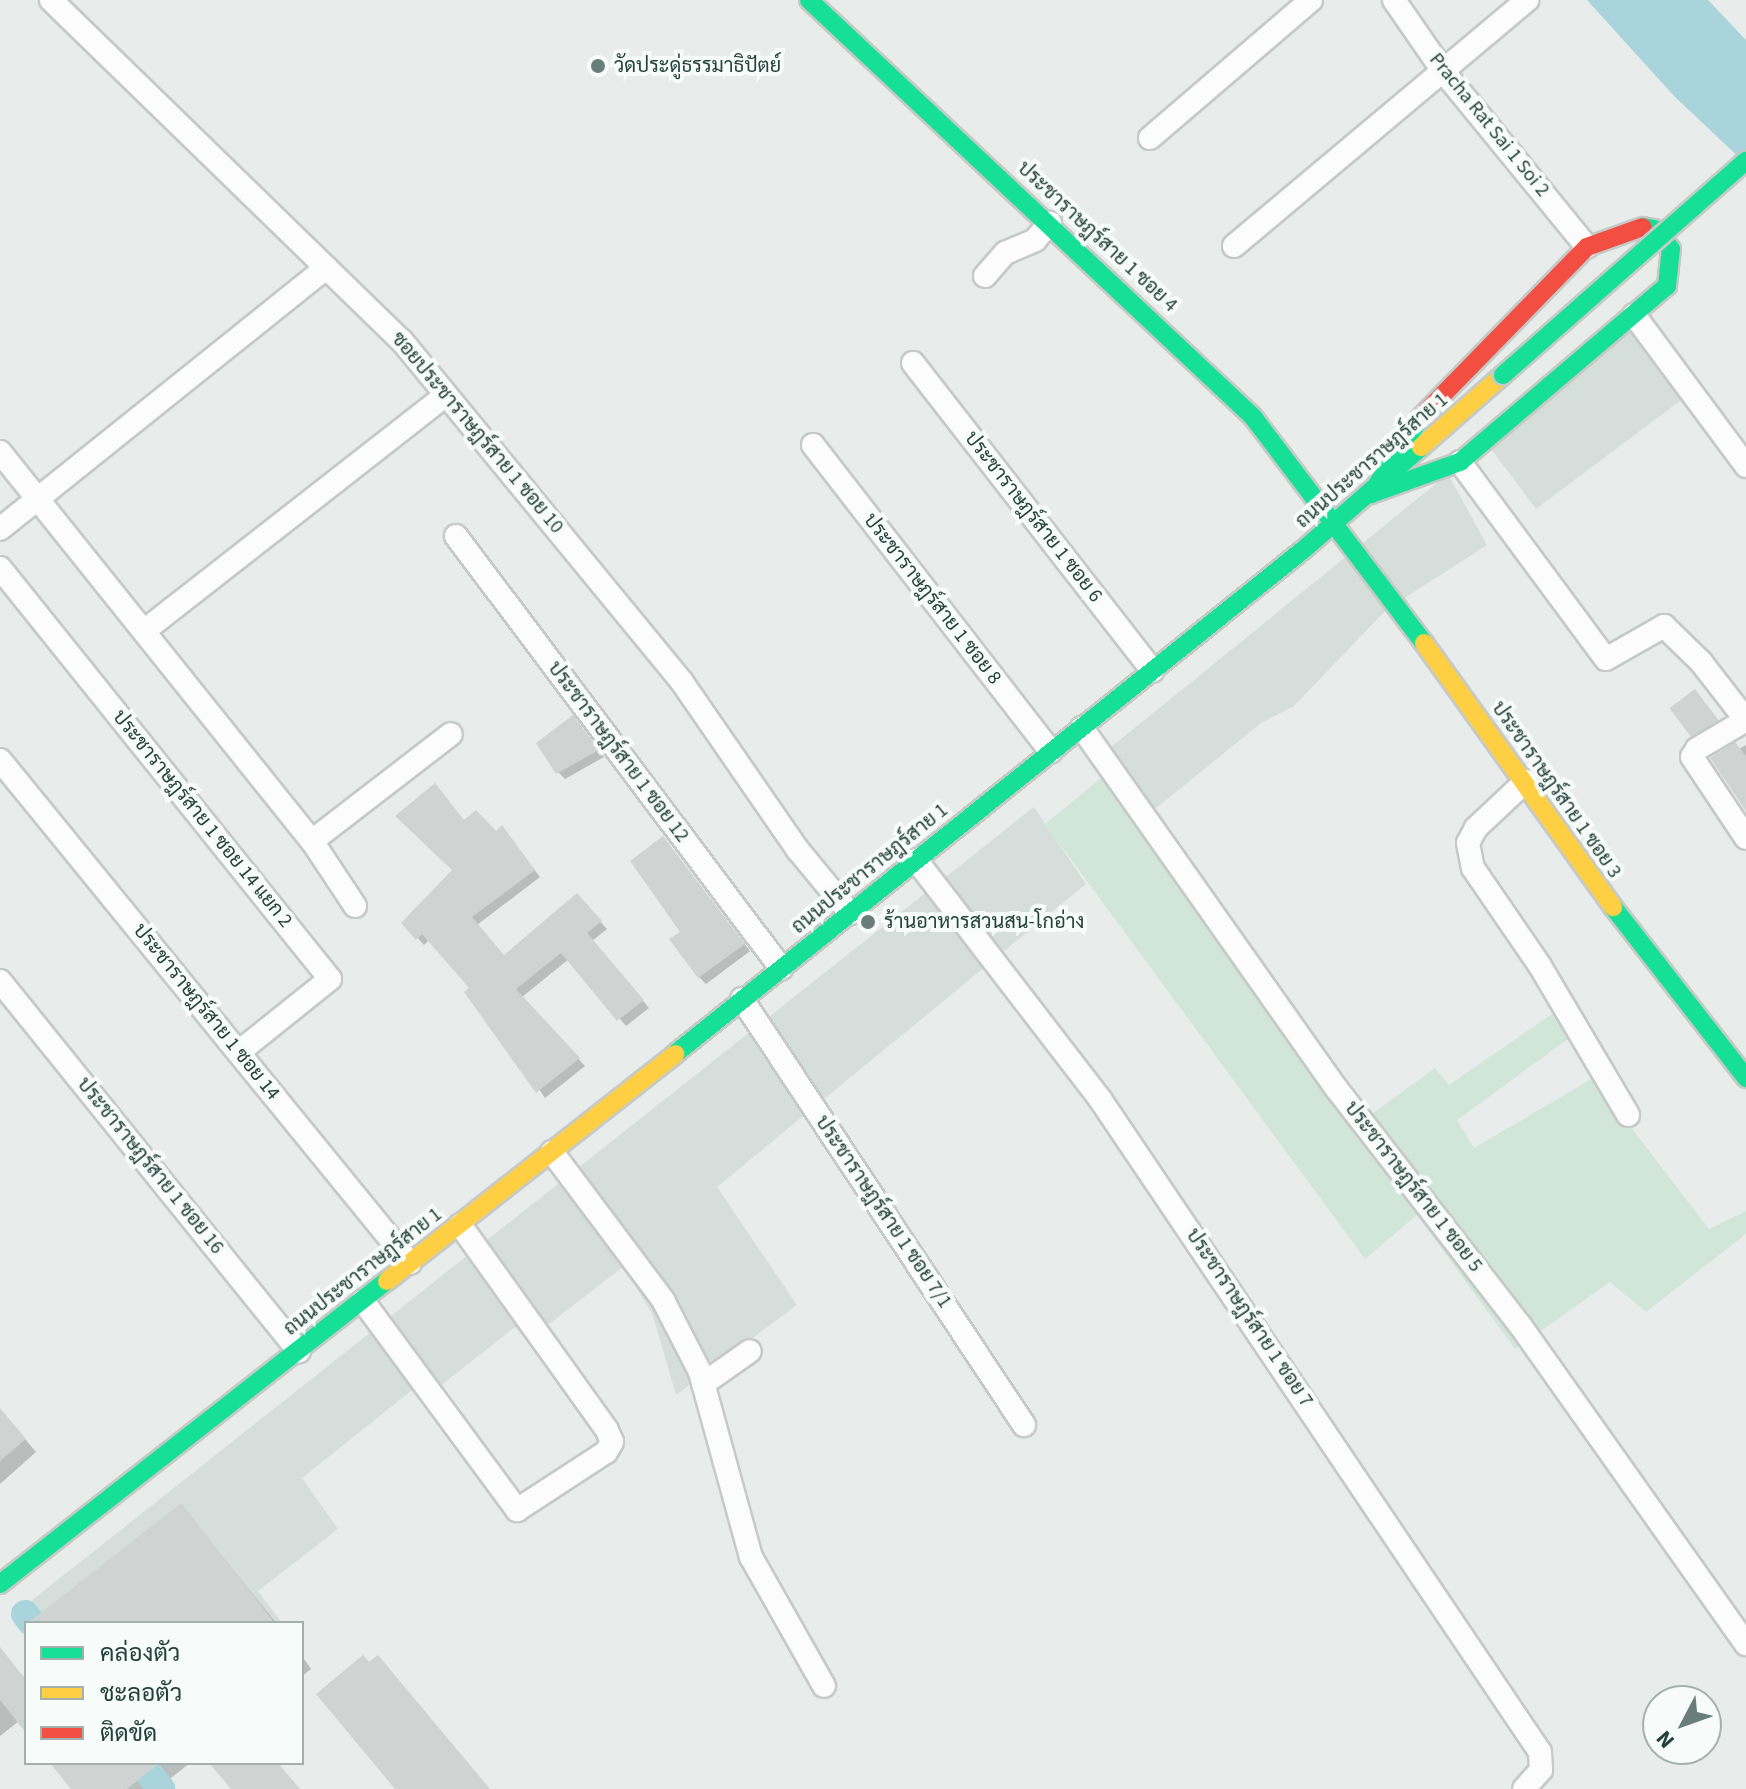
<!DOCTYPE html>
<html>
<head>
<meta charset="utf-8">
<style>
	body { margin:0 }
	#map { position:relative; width:1746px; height:1789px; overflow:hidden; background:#e8edeb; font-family:"Source Sans 3",Sarabun,sans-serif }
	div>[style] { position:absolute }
	.built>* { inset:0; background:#d6dedb }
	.green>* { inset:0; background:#d1e6d8 }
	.water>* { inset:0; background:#a9d4db }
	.shadow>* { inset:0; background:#0003 }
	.canal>* { height:28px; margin:-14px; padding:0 14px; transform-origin:14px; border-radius:14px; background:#a9d4db }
	.building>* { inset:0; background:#cfd4d2; transform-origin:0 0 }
	.roads { filter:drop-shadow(2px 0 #c5cac8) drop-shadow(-2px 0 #c5cac8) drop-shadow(0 2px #c5cac8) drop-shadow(0 -2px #c5cac8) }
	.street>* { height:22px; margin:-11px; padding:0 11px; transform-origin:11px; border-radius:11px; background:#fcfcfc }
	.fast>* { height:18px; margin:-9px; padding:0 9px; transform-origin:9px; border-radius:9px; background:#16e098 }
	.slow>* { height:18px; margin:-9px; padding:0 9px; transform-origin:9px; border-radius:9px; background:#ffcf43 }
	.jam>* { height:18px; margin:-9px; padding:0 9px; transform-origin:9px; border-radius:9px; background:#f24e42 }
	.bridges { filter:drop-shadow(2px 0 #c3cbc8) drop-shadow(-2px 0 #c3cbc8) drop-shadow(0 2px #c3cbc8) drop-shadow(0 -2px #c3cbc8) }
	.fast-bridge>* { height:18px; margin:-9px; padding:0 9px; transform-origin:9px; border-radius:9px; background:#16e098 }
	.dots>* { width:22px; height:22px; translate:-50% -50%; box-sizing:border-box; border:4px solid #f7fbf9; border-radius:50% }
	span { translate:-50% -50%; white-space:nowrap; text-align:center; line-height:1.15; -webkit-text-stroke:8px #f7fbf9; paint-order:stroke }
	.poi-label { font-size:20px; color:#24423a }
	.left { translate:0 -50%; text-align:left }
	.street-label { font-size:20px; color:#24423a }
	.legend { position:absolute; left:24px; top:1621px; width:280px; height:144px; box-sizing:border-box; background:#f7fbf9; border:2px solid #a3b1ad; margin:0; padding:10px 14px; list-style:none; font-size:24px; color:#24423a }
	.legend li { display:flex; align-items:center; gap:16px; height:40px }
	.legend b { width:40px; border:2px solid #a3b1ad }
	.north { position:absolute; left:1642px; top:1685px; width:80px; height:80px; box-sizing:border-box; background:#f7fbf9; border:2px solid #a3b1ad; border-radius:50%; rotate:229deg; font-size:22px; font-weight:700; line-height:32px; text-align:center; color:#24423a }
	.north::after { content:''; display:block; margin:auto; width:28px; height:36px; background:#697e78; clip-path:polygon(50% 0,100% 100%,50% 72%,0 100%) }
</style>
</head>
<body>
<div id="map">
	<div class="built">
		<div style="clip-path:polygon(1634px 322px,1688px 395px,1536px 509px,1492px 450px)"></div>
		<div style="clip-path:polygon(1448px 474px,1487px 545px,1386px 610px,1294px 706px,1261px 723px,1155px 809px,1110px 748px)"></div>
		<div style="clip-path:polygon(1034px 807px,1086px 884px,717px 1187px,797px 1305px,676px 1395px,652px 1313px,623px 1267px,527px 1341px,515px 1327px,425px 1398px,416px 1387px,302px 1478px,338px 1529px,258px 1591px,282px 1623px,40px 1623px,26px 1605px)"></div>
	</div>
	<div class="green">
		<div style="clip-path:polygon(1121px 762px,1369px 1116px,1435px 1068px,1449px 1085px,1552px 1014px,1568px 1039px,1457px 1120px,1474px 1148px,1593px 1078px,1709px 1229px,1746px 1211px,1746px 1234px,1646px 1312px,1610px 1282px,1515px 1349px,1417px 1215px,1365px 1259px,1045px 824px)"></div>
	</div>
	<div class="water">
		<div style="clip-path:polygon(1587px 0,1708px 0,1746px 40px,1746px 164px,1674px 96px)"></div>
	</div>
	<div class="shadow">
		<div style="clip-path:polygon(1701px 698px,1724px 728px,1699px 742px,1693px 735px)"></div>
		<div style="clip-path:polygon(580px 725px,604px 757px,565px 779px,558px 772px)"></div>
		<div style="clip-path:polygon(1746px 745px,1746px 808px,1739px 749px)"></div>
		<div style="clip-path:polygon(465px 822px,508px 835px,540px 877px,477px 925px,505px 957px,577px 896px,607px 929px,592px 941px,649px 1008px,626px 1026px,569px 959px,522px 997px,585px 1066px,545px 1098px,472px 989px,430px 939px,424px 945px,404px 923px,455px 870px)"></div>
		<div style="clip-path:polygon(663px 838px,750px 951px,706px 984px,699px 977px)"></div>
		<div style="clip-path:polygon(0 1409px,36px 1452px,0 1484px)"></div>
		<div style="clip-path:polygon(181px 1505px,276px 1623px,41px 1623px)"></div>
		<div style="clip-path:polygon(302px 1656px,311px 1669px,302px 1676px)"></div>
		<div style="clip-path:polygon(5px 1657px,26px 1679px,26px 1729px,19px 1721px,0 1736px,0 1661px)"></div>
		<div style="clip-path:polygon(53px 1763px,190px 1763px,157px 1789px,74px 1789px)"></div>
	</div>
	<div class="canal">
		<div style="left:25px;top:1614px;width:11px;rotate:52deg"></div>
		<div style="left:141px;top:1763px;width:33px;rotate:52deg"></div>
	</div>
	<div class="building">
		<div style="left:1695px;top:689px;width:39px;height:32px;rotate:53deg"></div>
		<div style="clip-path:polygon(573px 715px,599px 750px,556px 774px,536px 743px)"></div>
		<div style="clip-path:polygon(1735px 742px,1746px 756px,1746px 811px,1710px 758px)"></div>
		<div style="clip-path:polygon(435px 783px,464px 820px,476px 810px,496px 831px,502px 825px,535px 870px,472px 917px,504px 955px,577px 893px,602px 921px,587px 933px,644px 1000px,617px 1021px,561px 953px,516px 989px,580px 1058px,536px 1093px,464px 992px,469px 988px,422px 934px,416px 940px,401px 923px,452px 870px,395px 816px)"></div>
		<div style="clip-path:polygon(663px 836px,745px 944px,698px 978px,669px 939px,680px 932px,630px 861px)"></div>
		<div style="clip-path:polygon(0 1408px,26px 1439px,0 1461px)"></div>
		<div style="clip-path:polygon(181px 1503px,275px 1623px,28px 1623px)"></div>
		<div style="clip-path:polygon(0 1647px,26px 1680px,26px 1733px,0 1700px)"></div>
		<div style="clip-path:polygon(363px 1655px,369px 1662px,378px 1655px,490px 1789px,395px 1789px,316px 1694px)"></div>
		<div style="clip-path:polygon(50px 1763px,160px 1763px,127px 1789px,71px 1789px)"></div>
		<div style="clip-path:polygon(209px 1763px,278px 1763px,300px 1789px,231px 1789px)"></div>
	</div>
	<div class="roads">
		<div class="street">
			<div style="left:51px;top:0;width:489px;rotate:44.2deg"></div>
			<div style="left:402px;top:341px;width:441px;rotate:50.6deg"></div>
			<div style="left:682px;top:682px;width:204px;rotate:55.4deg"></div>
			<div style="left:798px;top:850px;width:82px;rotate:50.5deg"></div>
			<div style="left:1394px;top:0;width:86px;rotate:55.4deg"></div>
			<div style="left:1443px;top:71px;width:227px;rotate:50.7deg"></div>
			<div style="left:1150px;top:138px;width:212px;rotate:-40.6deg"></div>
			<div style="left:1234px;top:246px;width:383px;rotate:-40deg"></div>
			<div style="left:985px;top:276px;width:30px;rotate:-49deg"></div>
			<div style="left:1005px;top:253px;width:33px;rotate:-23deg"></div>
			<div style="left:1035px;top:240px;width:23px;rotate:-49deg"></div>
			<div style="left:1634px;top:315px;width:188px;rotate:53.4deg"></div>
			<div style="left:913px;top:363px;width:390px;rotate:52.1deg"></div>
			<div style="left:813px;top:445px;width:388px;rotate:52.2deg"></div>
			<div style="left:0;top:452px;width:499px;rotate:51.3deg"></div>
			<div style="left:312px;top:841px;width:78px;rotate:56.5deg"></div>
			<div style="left:1460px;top:462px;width:245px;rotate:53.5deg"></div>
			<div style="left:1606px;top:659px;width:67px;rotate:-29.6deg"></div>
			<div style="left:1664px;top:626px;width:52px;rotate:44.2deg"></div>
			<div style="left:1701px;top:662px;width:73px;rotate:52.2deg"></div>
			<div style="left:0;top:529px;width:418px;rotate:-38.7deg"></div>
			<div style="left:456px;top:536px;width:541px;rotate:53.05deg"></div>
			<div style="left:0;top:568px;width:527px;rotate:51.24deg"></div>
			<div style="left:330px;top:979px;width:117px;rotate:141.3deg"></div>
			<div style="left:144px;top:631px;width:383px;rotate:-38deg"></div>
			<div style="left:1746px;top:720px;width:57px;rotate:149.4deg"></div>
			<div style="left:1697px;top:749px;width:9px;rotate:122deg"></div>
			<div style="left:1692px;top:757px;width:97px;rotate:56.3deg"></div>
			<div style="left:1082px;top:728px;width:441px;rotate:54.8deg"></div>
			<div style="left:1336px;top:1088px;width:300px;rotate:52.2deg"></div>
			<div style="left:1520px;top:1325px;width:391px;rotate:54.7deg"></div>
			<div style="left:0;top:760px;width:649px;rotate:50.82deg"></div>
			<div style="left:1526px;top:781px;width:69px;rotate:136.8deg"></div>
			<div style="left:1476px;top:828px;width:17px;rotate:118deg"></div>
			<div style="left:1468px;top:843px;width:25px;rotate:79deg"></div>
			<div style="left:1473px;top:868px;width:119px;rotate:55.6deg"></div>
			<div style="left:1540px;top:966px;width:173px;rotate:59.4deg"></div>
			<div style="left:312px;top:841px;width:175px;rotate:-37.6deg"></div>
			<div style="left:916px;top:860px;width:302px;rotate:52.4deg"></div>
			<div style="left:1100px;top:1099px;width:787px;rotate:56.03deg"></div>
			<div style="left:1540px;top:1752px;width:18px;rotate:87deg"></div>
			<div style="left:1541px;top:1770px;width:25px;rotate:132deg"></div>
			<div style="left:0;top:981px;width:476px;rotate:51.1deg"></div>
			<div style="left:742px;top:999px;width:511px;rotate:56.5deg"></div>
			<div style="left:552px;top:1152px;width:185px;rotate:53.1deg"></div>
			<div style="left:663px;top:1300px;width:81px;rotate:62.8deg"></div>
			<div style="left:700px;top:1372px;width:192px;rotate:74.6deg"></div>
			<div style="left:751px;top:1557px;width:148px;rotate:60.5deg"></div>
			<div style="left:363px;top:1301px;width:260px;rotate:53.6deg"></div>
			<div style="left:517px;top:1510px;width:106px;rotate:-33.1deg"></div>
			<div style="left:606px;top:1452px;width:12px;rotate:-59deg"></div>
			<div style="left:612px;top:1442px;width:13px;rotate:-113deg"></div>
			<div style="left:607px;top:1430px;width:252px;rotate:-125.6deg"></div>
			<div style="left:703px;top:1384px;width:57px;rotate:-35.1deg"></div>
		</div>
		<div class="fast">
			<div style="left:809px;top:0;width:609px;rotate:43.2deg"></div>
			<div style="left:1253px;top:417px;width:283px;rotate:52.9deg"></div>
			<div style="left:1421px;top:417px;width:92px;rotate:123deg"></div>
			<div style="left:1371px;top:494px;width:95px;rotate:-19.8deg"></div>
			<div style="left:1460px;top:462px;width:272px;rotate:-40.4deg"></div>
			<div style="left:1667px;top:286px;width:37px;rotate:-84deg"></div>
			<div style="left:1671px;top:249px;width:26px;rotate:-130deg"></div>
			<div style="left:1654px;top:229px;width:11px;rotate:-170deg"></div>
			<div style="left:1613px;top:907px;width:217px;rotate:52.1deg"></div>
			<div style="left:675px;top:1054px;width:805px;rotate:-38.75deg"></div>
			<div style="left:1303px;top:550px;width:157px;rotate:-41.1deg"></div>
			<div style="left:0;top:1584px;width:492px;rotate:-38.1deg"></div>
		</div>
		<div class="slow">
			<div style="left:1421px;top:447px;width:109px;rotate:-41.3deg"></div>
			<div style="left:1424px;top:643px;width:325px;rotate:54.4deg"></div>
			<div style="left:387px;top:1281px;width:367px;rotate:-38.2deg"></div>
		</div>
		<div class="jam">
			<div style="left:1421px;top:417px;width:238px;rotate:-45.7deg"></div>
			<div style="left:1587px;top:247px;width:59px;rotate:-19.7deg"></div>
		</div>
	</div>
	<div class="bridges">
		<div class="fast-bridge">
			<div style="left:1503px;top:375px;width:324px;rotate:-41.4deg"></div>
		</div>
	</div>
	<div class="dots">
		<div style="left:598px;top:66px;background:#697e78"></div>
		<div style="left:868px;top:922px;background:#697e78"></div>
	</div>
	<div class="poi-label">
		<span class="left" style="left:614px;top:66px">วัดประดู่ธรรมาธิปัตย์</span>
		<span class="left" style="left:884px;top:922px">ร้านอาหารสวนสน-โกอ่าง</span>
	</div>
	<div class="street-label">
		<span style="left:1489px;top:125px;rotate:51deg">Pracha Rat Sai 1 Soi 2</span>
		<span style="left:1097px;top:237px;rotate:43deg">ประชาราษฎร์สาย 1 ซอย 4</span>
		<span style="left:477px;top:433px;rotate:50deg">ซอยประชาราษฎร์สาย 1 ซอย 10</span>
		<span style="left:1372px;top:461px;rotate:-41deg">ถนนประชาราษฎร์สาย 1</span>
		<span style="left:1033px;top:517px;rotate:52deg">ประชาราษฎร์สาย 1 ซอย 6</span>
		<span style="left:932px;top:599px;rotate:52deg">ประชาราษฎร์สาย 1 ซอย 8</span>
		<span style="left:618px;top:752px;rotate:53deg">ประชาราษฎร์สาย 1 ซอย 12</span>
		<span style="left:1556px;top:790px;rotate:55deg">ประชาราษฎร์สาย 1 ซอย 3</span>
		<span style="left:202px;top:819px;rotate:51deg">ประชาราษฎร์สาย 1 ซอย 14 แยก 2</span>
		<span style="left:870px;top:869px;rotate:-39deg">ถนนประชาราษฎร์สาย 1</span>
		<span style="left:206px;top:1012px;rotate:51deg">ประชาราษฎร์สาย 1 ซอย 14</span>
		<span style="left:150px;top:1166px;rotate:51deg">ประชาราษฎร์สาย 1 ซอย 16</span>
		<span style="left:1413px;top:1187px;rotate:52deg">ประชาราษฎร์สาย 1 ซอย 5</span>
		<span style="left:883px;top:1212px;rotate:56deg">ประชาราษฎร์สาย 1 ซอย 7/1</span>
		<span style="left:363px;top:1272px;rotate:-38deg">ถนนประชาราษฎร์สาย 1</span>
		<span style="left:1249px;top:1318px;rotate:56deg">ประชาราษฎร์สาย 1 ซอย 7</span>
	</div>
	<ul class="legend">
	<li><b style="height:10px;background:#16e098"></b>คล่องตัว</li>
	<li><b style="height:10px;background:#ffcf43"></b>ชะลอตัว</li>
	<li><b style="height:10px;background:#f24e42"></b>ติดขัด</li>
	</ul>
	<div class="north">N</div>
</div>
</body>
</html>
